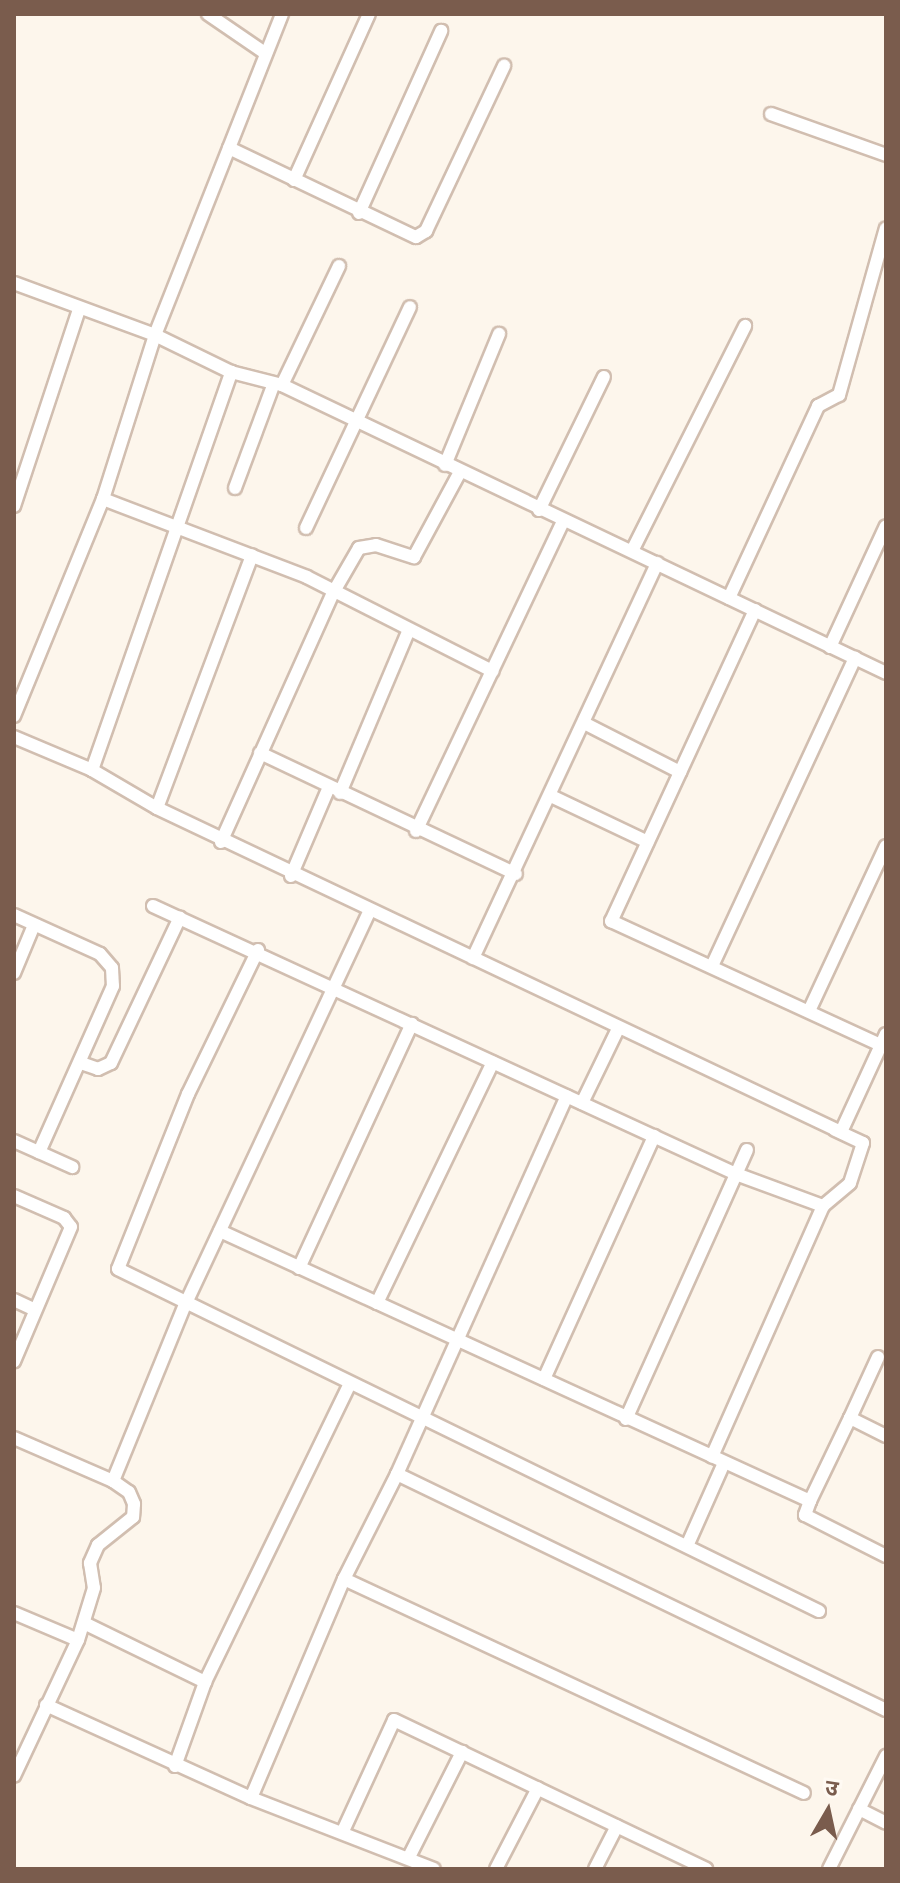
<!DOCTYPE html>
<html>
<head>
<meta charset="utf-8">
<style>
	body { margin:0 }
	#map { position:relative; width:900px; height:1883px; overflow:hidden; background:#fdf6ec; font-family:Mulish,"Noto Sans Devanagari",sans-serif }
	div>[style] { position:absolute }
	.roads { filter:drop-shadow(2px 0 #d1beb0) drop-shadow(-2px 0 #d1beb0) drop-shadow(0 2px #d1beb0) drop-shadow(0 -2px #d1beb0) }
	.minor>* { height:12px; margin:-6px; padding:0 6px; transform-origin:6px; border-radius:6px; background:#fff }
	span { translate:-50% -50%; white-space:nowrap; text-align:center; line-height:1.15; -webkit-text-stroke:7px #fffaf3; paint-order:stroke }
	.frame { position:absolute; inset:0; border:16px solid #7a5c4d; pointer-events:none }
	.north { position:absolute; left:788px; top:1771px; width:80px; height:80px; -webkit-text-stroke:6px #fffaf3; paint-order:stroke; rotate:9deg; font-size:22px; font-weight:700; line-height:32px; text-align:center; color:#7a5c4d }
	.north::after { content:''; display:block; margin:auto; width:28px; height:36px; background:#7a5c4d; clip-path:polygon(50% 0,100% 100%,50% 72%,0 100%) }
</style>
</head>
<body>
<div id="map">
	<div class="roads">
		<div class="minor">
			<div style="left:208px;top:14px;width:69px;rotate:34.4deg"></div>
			<div style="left:771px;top:114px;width:122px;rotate:19.6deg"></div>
			<div style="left:229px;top:148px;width:207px;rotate:25.5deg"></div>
			<div style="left:416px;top:237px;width:12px;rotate:-31deg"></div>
			<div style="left:426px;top:231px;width:183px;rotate:-64.7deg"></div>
			<div style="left:294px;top:180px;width:182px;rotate:-65.7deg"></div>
			<div style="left:359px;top:213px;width:200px;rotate:-65.7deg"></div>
			<div style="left:14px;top:283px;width:150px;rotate:20.2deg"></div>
			<div style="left:155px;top:335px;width:85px;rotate:26deg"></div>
			<div style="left:231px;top:372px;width:53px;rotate:14.3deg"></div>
			<div style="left:282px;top:385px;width:669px;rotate:25.49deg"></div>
			<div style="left:282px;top:385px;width:132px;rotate:-64.4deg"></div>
			<div style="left:445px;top:465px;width:142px;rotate:-67.6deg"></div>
			<div style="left:235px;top:488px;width:109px;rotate:-69.6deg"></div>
			<div style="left:103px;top:499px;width:218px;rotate:20.9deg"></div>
			<div style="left:307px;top:577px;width:208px;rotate:26.9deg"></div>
			<div style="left:14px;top:506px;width:206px;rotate:-71.7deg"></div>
			<div style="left:539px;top:510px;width:148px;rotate:-64deg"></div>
			<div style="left:306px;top:528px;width:244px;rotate:-64.8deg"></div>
			<div style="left:632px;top:551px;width:252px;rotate:-63.3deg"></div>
			<div style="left:729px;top:598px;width:212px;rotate:-65.1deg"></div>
			<div style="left:818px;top:406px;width:24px;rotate:-28deg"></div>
			<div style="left:839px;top:395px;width:173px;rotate:-74.3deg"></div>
			<div style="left:755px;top:610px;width:343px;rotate:114.8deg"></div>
			<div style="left:611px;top:921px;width:297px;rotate:24.7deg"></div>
			<div style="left:881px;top:1045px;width:12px;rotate:-66deg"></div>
			<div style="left:830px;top:647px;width:133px;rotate:-65.2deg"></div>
			<div style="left:14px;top:716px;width:235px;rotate:-67.7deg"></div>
			<div style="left:103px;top:499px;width:172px;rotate:-72.4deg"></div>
			<div style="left:155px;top:335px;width:345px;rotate:-68.4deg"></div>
			<div style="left:584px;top:723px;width:108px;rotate:27deg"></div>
			<div style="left:14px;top:737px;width:85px;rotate:22.9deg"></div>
			<div style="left:92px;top:770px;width:75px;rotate:30.3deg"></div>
			<div style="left:157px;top:808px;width:270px;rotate:-69.4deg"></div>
			<div style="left:260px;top:753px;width:283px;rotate:25.3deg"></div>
			<div style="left:92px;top:770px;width:422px;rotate:-70.7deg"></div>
			<div style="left:340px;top:793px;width:177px;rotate:-67.1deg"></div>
			<div style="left:551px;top:796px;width:107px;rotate:25.4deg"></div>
			<div style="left:157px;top:808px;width:757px;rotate:25.35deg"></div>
			<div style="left:841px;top:1132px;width:96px;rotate:-65.3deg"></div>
			<div style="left:416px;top:831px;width:342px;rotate:-64.6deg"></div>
			<div style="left:221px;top:842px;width:273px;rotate:-65.8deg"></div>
			<div style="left:333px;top:593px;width:52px;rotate:-60deg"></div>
			<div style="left:359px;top:548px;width:17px;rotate:-10deg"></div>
			<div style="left:376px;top:545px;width:40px;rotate:18deg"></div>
			<div style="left:414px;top:557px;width:97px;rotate:-61.6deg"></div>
			<div style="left:291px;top:876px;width:97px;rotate:-66.9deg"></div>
			<div style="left:153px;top:906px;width:642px;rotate:24.69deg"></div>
			<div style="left:736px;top:1174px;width:93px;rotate:20.2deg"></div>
			<div style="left:823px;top:1206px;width:274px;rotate:113.9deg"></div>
			<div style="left:14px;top:915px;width:94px;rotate:24.4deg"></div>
			<div style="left:100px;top:954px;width:18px;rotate:49deg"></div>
			<div style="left:112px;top:968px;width:18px;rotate:87deg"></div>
			<div style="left:113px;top:986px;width:182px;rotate:114deg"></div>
			<div style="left:258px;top:950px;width:160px;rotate:115.9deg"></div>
			<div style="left:188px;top:1094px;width:188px;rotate:111.8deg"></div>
			<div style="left:118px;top:1269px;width:780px;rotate:26.01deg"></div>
			<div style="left:473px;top:958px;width:436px;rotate:-65deg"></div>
			<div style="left:712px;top:966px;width:340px;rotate:-65.1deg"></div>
			<div style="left:14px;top:973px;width:52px;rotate:-67.4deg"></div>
			<div style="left:809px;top:1011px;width:182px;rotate:-65deg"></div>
			<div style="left:81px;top:1063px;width:18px;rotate:19deg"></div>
			<div style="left:98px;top:1069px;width:14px;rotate:-25deg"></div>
			<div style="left:111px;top:1063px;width:161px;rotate:-64.7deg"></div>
			<div style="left:582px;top:1103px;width:82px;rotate:-64.1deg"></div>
			<div style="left:14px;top:1141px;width:64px;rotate:24.1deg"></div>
			<div style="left:14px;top:1196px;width:55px;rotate:23.7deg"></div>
			<div style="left:64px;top:1218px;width:11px;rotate:52deg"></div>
			<div style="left:71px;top:1227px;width:146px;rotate:113deg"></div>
			<div style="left:823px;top:1206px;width:35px;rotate:-40deg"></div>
			<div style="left:850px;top:1183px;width:42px;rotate:-72deg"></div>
			<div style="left:863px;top:1143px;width:31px;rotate:-155deg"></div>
			<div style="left:220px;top:1231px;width:649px;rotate:24.59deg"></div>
			<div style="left:810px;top:1501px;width:15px;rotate:110deg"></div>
			<div style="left:805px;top:1515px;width:91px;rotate:26.8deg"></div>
			<div style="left:299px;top:1268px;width:269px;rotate:-65.2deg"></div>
			<div style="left:14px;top:1300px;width:23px;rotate:25deg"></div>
			<div style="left:377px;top:1303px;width:267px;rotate:-64.3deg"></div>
			<div style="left:544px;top:1379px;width:267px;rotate:-65.6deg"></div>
			<div style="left:850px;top:1418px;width:67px;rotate:-65.3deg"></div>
			<div style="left:626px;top:1419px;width:295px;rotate:-65.8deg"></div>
			<div style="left:14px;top:1438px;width:108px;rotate:23.5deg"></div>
			<div style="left:113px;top:1481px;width:19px;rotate:35deg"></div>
			<div style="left:129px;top:1492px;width:13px;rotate:67deg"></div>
			<div style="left:134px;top:1504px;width:13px;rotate:94deg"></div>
			<div style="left:133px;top:1517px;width:45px;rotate:141.3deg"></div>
			<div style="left:98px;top:1545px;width:20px;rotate:114deg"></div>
			<div style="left:90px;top:1563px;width:25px;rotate:81deg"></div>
			<div style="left:94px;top:1588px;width:54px;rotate:107.1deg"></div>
			<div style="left:78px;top:1640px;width:150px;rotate:115.2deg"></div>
			<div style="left:397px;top:1474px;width:543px;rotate:25.76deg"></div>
			<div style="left:113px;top:1481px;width:190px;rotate:-67.8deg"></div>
			<div style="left:185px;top:1305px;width:434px;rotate:-64.9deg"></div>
			<div style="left:810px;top:1501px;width:92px;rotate:-64.3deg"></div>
			<div style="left:850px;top:1418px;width:40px;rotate:26.6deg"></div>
			<div style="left:687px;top:1546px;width:91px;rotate:-66deg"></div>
			<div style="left:344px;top:1579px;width:507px;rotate:24.95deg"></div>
			<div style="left:14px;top:1613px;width:69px;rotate:22.9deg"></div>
			<div style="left:84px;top:1623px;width:135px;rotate:26deg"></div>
			<div style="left:46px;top:1705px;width:225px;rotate:24.4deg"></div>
			<div style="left:251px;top:1798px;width:196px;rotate:21.2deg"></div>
			<div style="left:175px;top:1766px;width:89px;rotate:-70.3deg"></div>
			<div style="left:205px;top:1682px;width:332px;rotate:-64.1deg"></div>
			<div style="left:251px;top:1798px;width:238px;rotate:-67deg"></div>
			<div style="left:344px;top:1579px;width:118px;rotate:-63.2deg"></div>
			<div style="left:397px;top:1474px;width:414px;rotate:-65.8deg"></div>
			<div style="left:859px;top:1809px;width:30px;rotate:27deg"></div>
			<div style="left:343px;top:1831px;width:122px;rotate:-65.3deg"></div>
			<div style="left:394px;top:1720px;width:346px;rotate:25.5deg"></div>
			<div style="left:409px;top:1857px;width:118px;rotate:-63.2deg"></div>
			<div style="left:496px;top:1869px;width:91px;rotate:-62.6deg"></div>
			<div style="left:595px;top:1869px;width:48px;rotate:-62.9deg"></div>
			<div style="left:829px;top:1869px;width:127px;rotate:-63.2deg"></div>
		</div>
	</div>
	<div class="frame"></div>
	<div class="north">उ</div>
</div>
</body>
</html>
